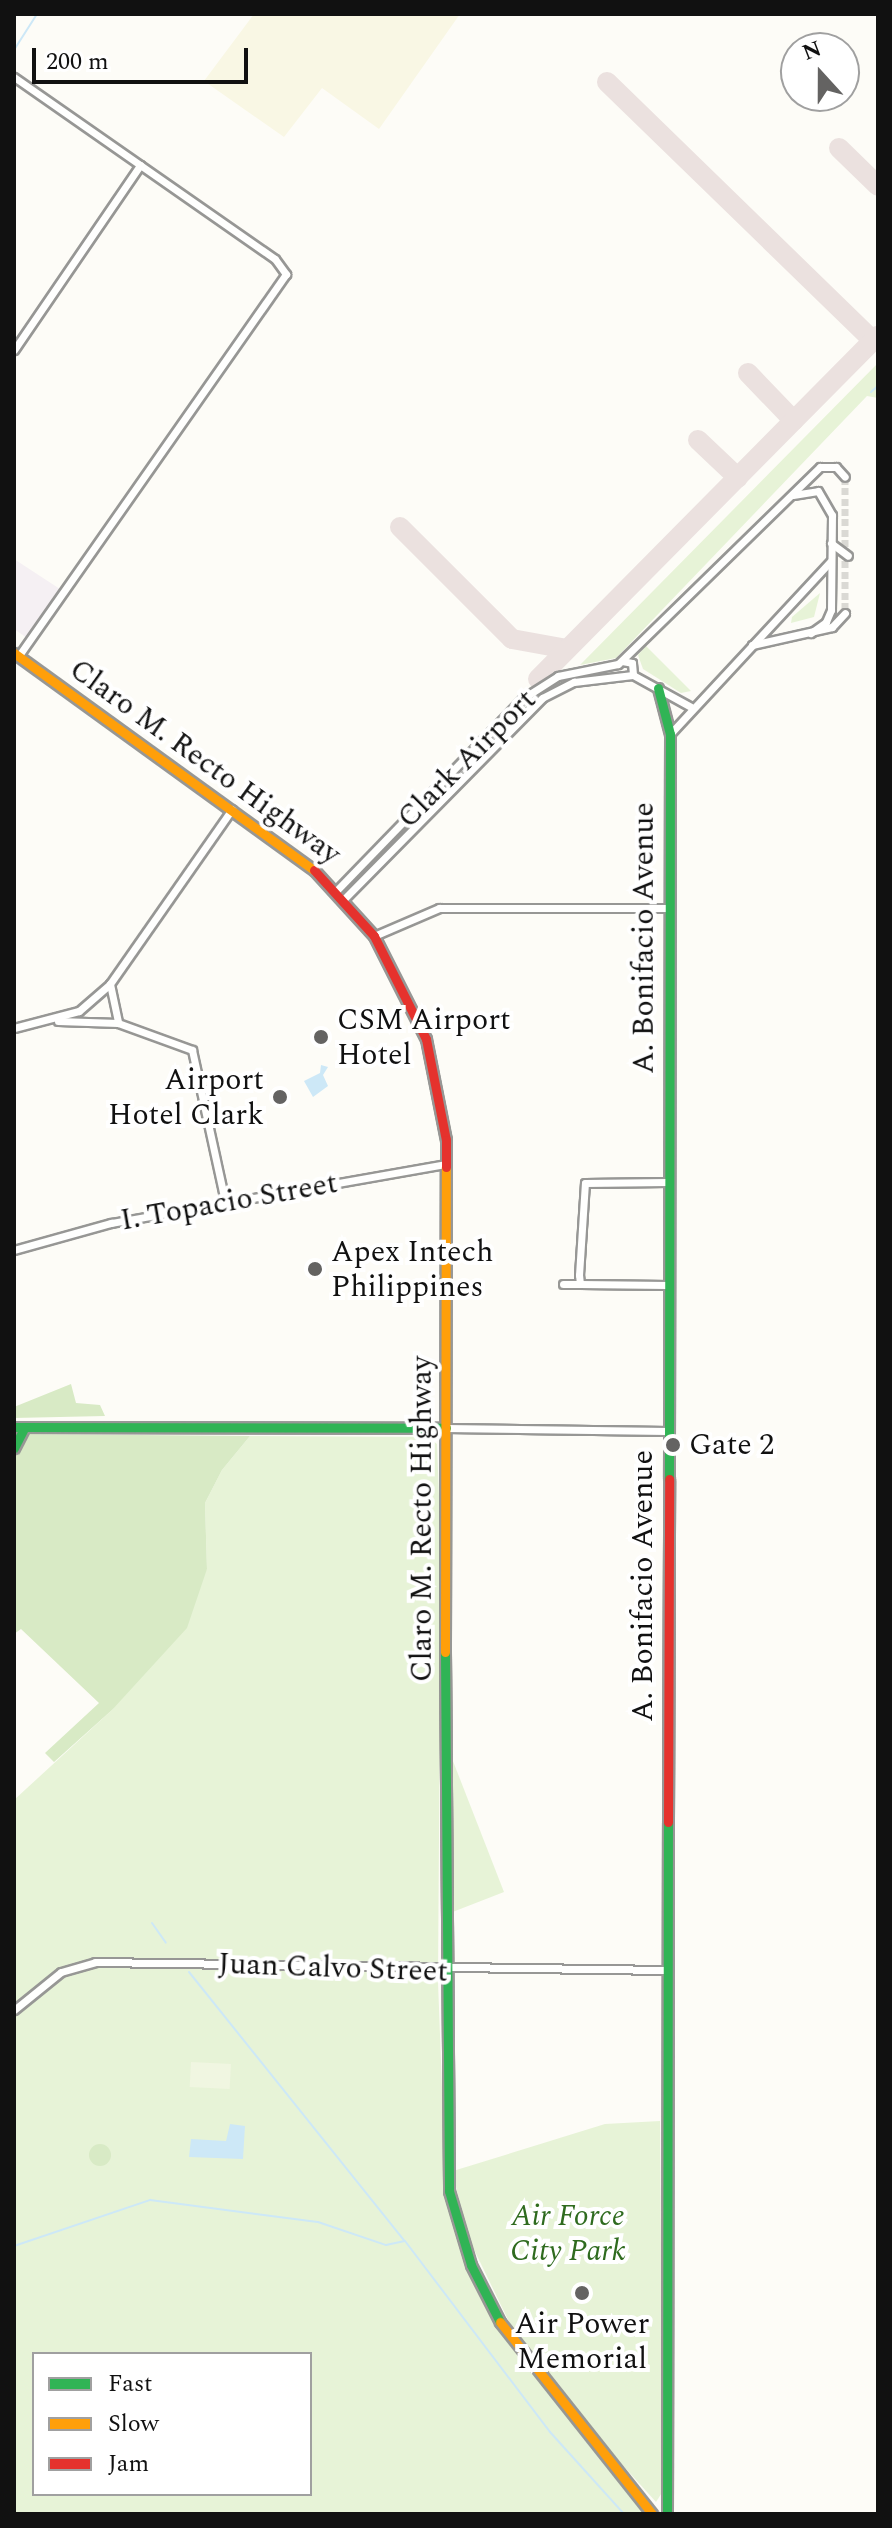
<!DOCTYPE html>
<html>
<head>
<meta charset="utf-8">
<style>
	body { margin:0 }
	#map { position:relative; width:892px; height:2528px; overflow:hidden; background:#fdfcf7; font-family:Spectral,serif }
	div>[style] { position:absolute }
	.industrial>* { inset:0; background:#f5f0f3 }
	.farmland>* { inset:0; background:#f9f7e4 }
	.green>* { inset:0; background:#e7f3d7 }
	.forest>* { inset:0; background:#d8eac5 }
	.round { border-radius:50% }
	.pitch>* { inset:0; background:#f0f6e1; transform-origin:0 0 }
	.water>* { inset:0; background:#cde8f7 }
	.stream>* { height:2px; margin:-1px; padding:0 1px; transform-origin:1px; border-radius:1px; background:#cde8f7 }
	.taxiway>* { height:20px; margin:-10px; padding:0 10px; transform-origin:10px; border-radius:10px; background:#ebe1df }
	.street-tunnel>* { height:7px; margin-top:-3.5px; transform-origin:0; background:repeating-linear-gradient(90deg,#dad9d4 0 7px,transparent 0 10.5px) }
	.roads { filter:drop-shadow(2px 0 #979795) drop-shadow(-2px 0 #979795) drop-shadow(0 2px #979795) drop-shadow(0 -2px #979795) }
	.street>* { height:7px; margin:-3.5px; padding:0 3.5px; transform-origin:3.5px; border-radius:3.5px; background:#fffffe }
	.fast>* { height:9px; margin:-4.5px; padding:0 4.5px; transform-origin:4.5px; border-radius:4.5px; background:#30b455 }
	.slow>* { height:9px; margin:-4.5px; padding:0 4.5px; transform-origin:4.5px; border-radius:4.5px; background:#ff9f0a }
	.jam>* { height:9px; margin:-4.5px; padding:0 4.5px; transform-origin:4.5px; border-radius:4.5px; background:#e5322d }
	.dots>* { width:22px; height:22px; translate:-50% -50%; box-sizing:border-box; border:4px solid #fff; border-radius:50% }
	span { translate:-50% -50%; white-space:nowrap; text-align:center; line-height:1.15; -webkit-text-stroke:8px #fff; paint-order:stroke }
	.street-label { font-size:30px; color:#111 }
	.poi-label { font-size:30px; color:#111 }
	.left { translate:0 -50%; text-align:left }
	.right { translate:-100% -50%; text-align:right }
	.park-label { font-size:30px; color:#2f6b1f; font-style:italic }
	.frame { position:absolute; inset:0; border:16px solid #111; pointer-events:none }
	.legend { position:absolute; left:32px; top:2352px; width:280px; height:144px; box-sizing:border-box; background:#fff; border:2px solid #a0a0a0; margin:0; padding:10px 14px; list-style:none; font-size:24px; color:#111 }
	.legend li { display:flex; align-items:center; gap:16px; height:40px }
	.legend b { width:40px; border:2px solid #a0a0a0 }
	.north { position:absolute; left:780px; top:32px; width:80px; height:80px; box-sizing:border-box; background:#fff; border:2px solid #a0a0a0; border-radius:50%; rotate:339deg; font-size:22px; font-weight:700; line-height:32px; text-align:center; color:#111 }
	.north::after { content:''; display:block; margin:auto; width:28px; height:36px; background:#646362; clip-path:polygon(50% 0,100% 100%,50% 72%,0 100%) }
	.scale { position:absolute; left:32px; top:48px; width:216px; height:36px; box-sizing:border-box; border:4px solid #111; border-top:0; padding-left:10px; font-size:24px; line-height:28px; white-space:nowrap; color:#111; -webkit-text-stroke:6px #fff; paint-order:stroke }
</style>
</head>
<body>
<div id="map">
	<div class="industrial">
		<div style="clip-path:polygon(14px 559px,63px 591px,30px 640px,14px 629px)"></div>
	</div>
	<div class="farmland">
		<div style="clip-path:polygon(254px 14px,460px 14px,379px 129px,322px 88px,284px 137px,204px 81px)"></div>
	</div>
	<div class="green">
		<div style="clip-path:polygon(878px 363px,878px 398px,867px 396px,616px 658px,580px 665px)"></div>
		<div style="clip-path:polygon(820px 593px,814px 617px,791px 623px,792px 617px)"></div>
		<div style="clip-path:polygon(646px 646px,691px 691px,681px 693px,643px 669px,638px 655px)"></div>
		<div style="clip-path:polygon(614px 671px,568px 680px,538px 696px,461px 769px,544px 688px,569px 676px)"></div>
		<div style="clip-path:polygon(evenodd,250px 1436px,428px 1437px,437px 1444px,441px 1550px,438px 1982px,446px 2193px,460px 2247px,484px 2302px,646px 2514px,14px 2514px,14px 1800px,112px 1710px,207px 1569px,205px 1503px,222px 1470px,250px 1436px,34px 2354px,310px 2354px,310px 2494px,34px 2494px,34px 2354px)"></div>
		<div style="clip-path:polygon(451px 1756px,504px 1892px,450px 1913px)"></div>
		<div style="clip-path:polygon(660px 2121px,663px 2491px,656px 2502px,562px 2398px,513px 2330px,465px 2231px,453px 2171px,605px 2124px)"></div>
	</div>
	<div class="forest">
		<div style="clip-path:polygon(71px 1384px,76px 1403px,100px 1405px,105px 1416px,14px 1418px,14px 1407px)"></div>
		<div style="clip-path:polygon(29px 1434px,250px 1436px,222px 1470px,205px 1503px,207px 1569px,187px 1628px,112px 1710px,54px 1762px,45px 1753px,99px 1703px,21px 1629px,14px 1634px,14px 1452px)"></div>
		<div class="round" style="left:89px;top:2144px;width:22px;height:22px"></div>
	</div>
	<div class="pitch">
		<div style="left:191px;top:2062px;width:40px;height:25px;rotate:3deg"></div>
	</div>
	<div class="water">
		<div style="clip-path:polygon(321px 1065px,328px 1067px,323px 1075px,328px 1086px,313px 1097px,304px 1081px,320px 1073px)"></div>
		<div style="clip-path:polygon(230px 2124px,245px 2126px,243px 2159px,189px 2157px,191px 2139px,226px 2141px)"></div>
	</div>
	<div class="stream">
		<div style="left:14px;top:50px;width:43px;rotate:-57.4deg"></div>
		<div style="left:871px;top:392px;width:9px;rotate:-41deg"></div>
		<div style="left:152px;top:1923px;width:24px;rotate:55deg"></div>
		<div style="left:189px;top:1972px;width:344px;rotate:51.3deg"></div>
		<div style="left:14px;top:2246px;width:144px;rotate:-18.7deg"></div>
		<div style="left:150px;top:2200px;width:169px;rotate:7.5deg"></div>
		<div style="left:318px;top:2222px;width:72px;rotate:18.7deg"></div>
		<div style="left:386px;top:2245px;width:19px;rotate:-12deg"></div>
		<div style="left:405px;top:2241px;width:240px;rotate:52.8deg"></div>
		<div style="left:550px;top:2432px;width:110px;rotate:47.9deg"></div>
	</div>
	<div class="taxiway">
		<div style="left:607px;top:82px;width:371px;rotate:44.2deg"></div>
		<div style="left:839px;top:148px;width:54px;rotate:44.3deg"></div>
		<div style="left:748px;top:373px;width:66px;rotate:46.2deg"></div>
		<div style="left:698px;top:440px;width:55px;rotate:43.5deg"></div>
		<div style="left:400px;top:527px;width:158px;rotate:45deg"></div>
		<div style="left:512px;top:639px;width:56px;rotate:10.3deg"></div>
		<div style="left:538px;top:679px;width:483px;rotate:-45.3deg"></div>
	</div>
	<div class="street-tunnel">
		<div style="left:845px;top:477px;width:136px;rotate:90deg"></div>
	</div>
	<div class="roads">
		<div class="street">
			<div style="left:14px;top:77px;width:318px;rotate:34.9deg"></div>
			<div style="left:275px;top:259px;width:19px;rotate:54deg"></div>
			<div style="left:286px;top:274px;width:466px;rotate:125deg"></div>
			<div style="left:14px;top:350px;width:224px;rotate:-55.7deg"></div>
			<div style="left:793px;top:495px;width:25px;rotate:-9deg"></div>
			<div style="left:818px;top:491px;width:28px;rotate:60deg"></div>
			<div style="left:832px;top:515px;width:95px;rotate:90.6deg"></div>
			<div style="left:831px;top:610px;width:13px;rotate:113deg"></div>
			<div style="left:826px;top:622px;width:19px;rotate:144deg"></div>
			<div style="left:831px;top:543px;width:21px;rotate:37deg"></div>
			<div style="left:752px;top:645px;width:82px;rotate:-12.7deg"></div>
			<div style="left:832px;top:627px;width:19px;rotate:-47deg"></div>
			<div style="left:622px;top:661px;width:10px;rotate:11deg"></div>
			<div style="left:632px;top:663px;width:12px;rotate:85deg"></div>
			<div style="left:633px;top:675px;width:66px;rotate:28.9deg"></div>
			<div style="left:670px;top:734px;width:236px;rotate:-47.1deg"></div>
			<div style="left:337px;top:890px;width:266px;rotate:-45.9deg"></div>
			<div style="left:522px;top:699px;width:43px;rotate:-32.6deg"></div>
			<div style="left:558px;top:676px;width:61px;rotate:-11.3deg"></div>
			<div style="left:618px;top:664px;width:282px;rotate:-44.3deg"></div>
			<div style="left:820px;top:467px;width:16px"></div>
			<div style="left:836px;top:467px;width:13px;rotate:48deg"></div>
			<div style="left:345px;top:898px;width:281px;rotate:-45.4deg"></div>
			<div style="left:542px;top:698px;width:36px;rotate:-27deg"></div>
			<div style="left:574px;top:682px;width:59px;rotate:-6.8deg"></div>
			<div style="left:374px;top:936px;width:71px;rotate:-23.3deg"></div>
			<div style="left:439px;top:908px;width:229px"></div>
			<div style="left:110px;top:984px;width:40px;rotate:78deg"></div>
			<div style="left:58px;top:1021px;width:60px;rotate:1.9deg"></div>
			<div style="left:118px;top:1023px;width:79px;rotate:20deg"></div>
			<div style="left:192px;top:1050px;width:155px;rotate:77.7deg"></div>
			<div style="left:14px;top:1028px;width:67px;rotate:-14.7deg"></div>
			<div style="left:79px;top:1011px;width:41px;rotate:-41.1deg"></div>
			<div style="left:110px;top:984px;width:213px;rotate:-55.1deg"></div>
			<div style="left:14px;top:1250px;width:101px;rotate:-15.6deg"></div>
			<div style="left:111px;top:1223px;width:340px;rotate:-10deg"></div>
			<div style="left:563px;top:1284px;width:17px"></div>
			<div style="left:667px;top:1285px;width:87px;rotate:-179.3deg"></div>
			<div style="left:580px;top:1284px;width:9px;rotate:-96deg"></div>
			<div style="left:579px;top:1275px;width:92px;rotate:-86.3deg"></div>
			<div style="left:585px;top:1183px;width:82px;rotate:-0.7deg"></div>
			<div style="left:446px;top:1428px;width:221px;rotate:0.8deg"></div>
			<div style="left:14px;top:2010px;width:60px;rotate:-39deg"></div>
			<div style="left:61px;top:1972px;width:35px;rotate:-16deg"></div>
			<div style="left:95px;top:1962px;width:572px;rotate:0.8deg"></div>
		</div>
		<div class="fast">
			<div style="left:658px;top:688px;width:48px;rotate:75.4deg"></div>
			<div style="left:670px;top:734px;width:745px;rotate:90.08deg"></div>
			<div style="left:14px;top:1427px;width:432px;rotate:0.1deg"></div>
			<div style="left:14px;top:1448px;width:22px;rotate:-63deg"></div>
			<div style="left:445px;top:1652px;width:539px;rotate:89.57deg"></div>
			<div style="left:449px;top:2191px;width:77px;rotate:73.4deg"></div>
			<div style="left:471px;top:2265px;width:64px;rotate:63deg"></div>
			<div style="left:667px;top:2514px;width:692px;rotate:-89.92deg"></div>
		</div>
		<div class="slow">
			<div style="left:14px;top:653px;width:370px;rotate:35.9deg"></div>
			<div style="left:445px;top:1652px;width:485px;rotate:-89.9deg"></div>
			<div style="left:500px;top:2322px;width:245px;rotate:51.6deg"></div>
		</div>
		<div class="jam">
			<div style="left:314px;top:870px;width:89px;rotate:47.7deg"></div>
			<div style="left:374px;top:936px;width:115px;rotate:63.2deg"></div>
			<div style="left:426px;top:1039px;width:103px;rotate:78.8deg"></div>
			<div style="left:446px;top:1140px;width:27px;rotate:90deg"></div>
			<div style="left:668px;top:1822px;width:343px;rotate:-89.8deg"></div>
		</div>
	</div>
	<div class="dots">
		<div style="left:321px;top:1037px;background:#646362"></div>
		<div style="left:280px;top:1097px;background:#646362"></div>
		<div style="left:315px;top:1269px;background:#646362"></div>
		<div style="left:673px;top:1445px;background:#646362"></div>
		<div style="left:582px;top:2293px;background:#646362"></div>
	</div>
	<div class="street-label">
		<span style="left:467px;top:759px;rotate:-45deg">Clark Airport</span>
		<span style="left:205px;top:762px;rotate:36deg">Claro M. Recto Highway</span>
		<span style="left:644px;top:938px;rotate:-90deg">A. Bonifacio Avenue</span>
		<span style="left:229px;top:1202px;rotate:-10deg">I. Topacio Street</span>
		<span style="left:422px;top:1519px;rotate:-90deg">Claro M. Recto Highway</span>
		<span style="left:643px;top:1586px;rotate:-90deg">A. Bonifacio Avenue</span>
		<span style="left:333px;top:1968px;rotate:2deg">Juan Calvo Street</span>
	</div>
	<div class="poi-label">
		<span class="left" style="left:337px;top:1037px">CSM Airport<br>Hotel</span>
		<span class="right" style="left:264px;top:1097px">Airport<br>Hotel Clark</span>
		<span class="left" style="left:331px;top:1269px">Apex Intech<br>Philippines</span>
		<span class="left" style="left:689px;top:1445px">Gate 2</span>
		<span style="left:582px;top:2341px">Air Power<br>Memorial</span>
	</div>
	<div class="park-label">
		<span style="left:568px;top:2233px">Air Force<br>City Park</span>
	</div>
	<div class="frame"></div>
	<ul class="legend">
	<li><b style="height:10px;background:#30b455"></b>Fast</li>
	<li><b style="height:10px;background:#ff9f0a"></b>Slow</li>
	<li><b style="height:10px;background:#e5322d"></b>Jam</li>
	</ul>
	<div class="north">N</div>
	<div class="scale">200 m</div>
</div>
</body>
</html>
